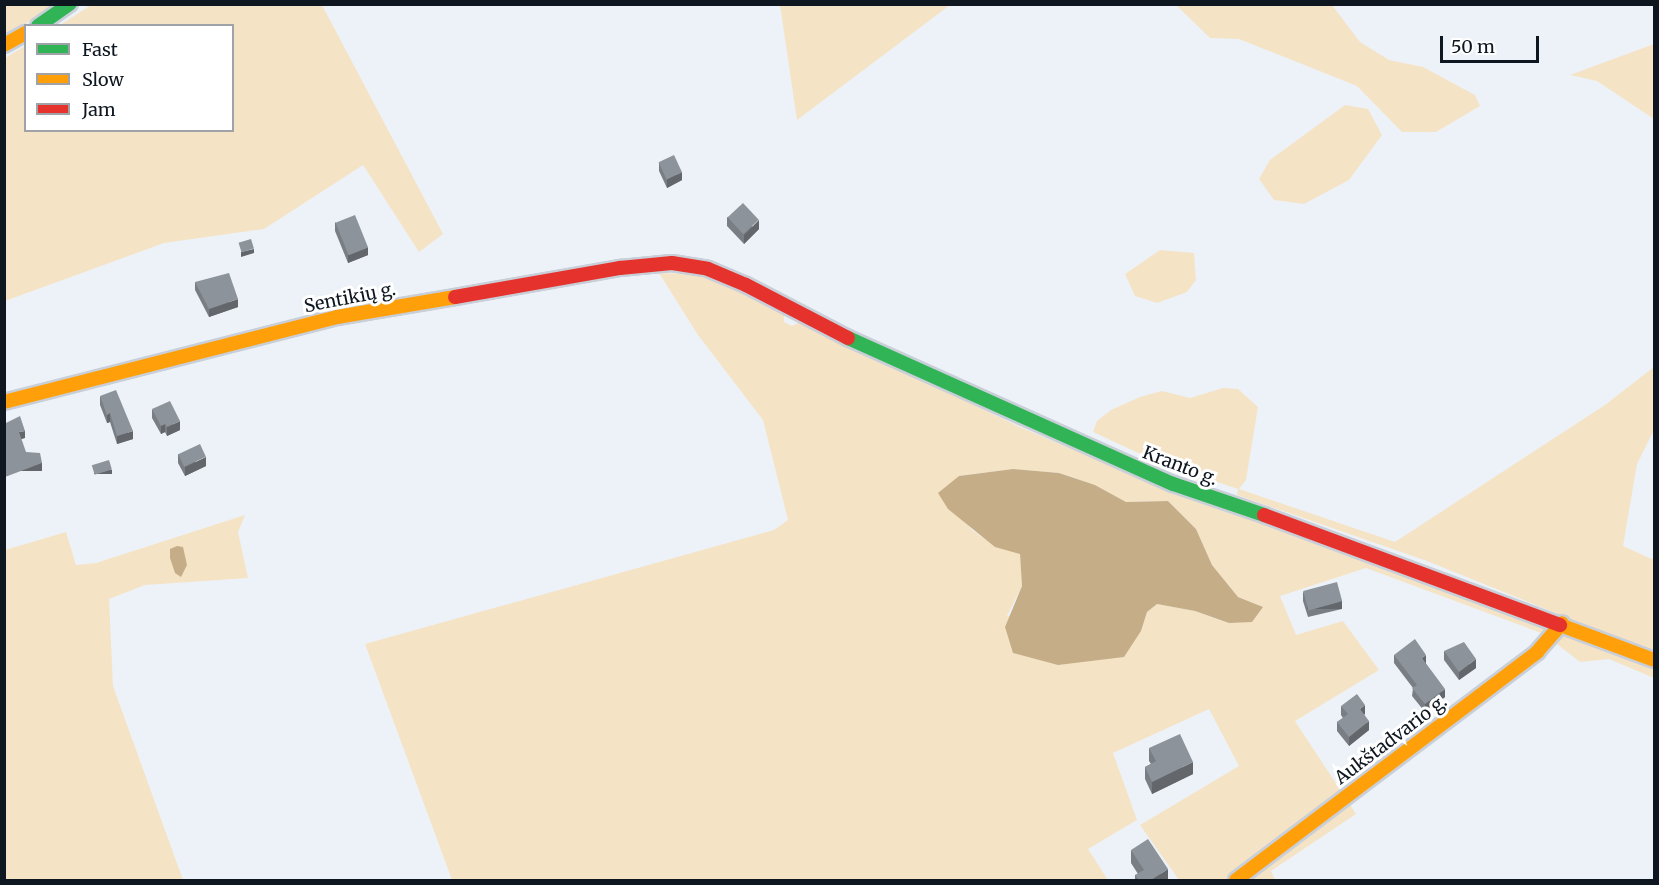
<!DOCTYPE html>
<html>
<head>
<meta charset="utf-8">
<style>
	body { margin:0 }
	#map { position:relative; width:1659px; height:885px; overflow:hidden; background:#edf2f8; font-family:Merriweather,serif }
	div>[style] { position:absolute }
	.green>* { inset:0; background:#f5e3c6 }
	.water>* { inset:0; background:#c5ad87 }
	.roads { filter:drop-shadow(2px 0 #c9cfd8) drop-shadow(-2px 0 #c9cfd8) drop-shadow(0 2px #c9cfd8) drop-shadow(0 -2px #c9cfd8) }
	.fast>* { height:14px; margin:-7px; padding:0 7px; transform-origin:7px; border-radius:7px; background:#30b455 }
	.slow>* { height:14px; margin:-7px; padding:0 7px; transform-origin:7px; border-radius:7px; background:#ff9f0a }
	.jam>* { height:14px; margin:-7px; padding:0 7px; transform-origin:7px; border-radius:7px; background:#e5322d }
	.wall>* { inset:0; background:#797e84 }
	.shaded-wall>* { inset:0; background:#63676c; transform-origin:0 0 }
	.building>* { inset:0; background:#8d939a; transform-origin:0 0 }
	span { translate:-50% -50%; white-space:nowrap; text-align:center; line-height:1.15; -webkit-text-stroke:6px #fff; paint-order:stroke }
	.street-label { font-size:18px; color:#0e1620 }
	.frame { position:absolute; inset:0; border:6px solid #0e1620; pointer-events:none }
	.legend { position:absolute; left:24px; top:24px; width:210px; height:108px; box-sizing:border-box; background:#fff; border:2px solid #9fa2a6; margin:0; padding:8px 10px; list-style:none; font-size:18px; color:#0e1620 }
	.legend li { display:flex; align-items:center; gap:12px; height:30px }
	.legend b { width:30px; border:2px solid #9fa2a6 }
	.scale { position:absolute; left:1440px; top:36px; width:99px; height:27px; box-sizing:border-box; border:3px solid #0e1620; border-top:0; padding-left:8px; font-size:18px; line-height:21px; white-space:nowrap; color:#0e1620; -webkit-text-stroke:4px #fff; paint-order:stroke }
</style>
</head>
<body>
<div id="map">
	<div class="green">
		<div style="clip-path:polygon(4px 5px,56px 5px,5px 36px)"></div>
		<div style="clip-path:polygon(91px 5px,322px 5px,443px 234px,419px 252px,363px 165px,264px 229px,164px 243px,5px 301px,5px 58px,25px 46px,26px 130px,232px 130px,232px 26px,60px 25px)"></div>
		<div style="clip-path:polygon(780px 5px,780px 4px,950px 5px,797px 120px)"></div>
		<div style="clip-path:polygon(1176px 5px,1332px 5px,1360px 42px,1389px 60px,1423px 67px,1475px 95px,1480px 106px,1436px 132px,1402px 132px,1357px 86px,1239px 39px,1210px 38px)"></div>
		<div style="clip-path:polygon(1654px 44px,1654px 119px,1597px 81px,1570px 75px)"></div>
		<div style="clip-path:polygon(1345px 105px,1368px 109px,1382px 135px,1349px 180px,1304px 204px,1274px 200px,1259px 179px,1270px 160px)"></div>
		<div style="clip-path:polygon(1160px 250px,1194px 253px,1196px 280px,1187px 292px,1157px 303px,1135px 296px,1125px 274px)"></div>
		<div style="clip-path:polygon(evenodd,659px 273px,694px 274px,720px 282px,784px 313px,784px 322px,792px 326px,800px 322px,1022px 428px,1143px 479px,1654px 665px,1654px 678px,1609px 659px,1580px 662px,1544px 634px,1366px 568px,1280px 596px,1296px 635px,1343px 621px,1379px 670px,1295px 721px,1356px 814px,1271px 871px,1275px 880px,1179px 880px,1140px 825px,1239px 766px,1209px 709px,1113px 753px,1137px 820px,1088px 849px,1108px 880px,452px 880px,365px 644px,774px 530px,788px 520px,763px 420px,698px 335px,659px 273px,1013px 469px,1059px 473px,1095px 485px,1126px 502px,1168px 501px,1196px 529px,1212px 565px,1238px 597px,1263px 607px,1229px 623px,1195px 611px,1157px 604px,1147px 612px,1141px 631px,1007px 616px,1022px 586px,1020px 553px,995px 546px,972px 530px,939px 494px,959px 476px,1013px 469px)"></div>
		<div style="clip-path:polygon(1654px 367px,1654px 430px,1637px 464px,1623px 546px,1654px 560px,1654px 653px,1427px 561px,1237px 495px,1238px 489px,1158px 462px,1093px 432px,1097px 421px,1111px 410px,1140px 397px,1162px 391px,1190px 398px,1223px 388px,1238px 389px,1258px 407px,1246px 480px,1239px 489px,1395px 542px,1605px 405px)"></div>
		<div style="clip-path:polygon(245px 515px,238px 532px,248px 578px,145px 585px,109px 599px,113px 686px,183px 880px,5px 880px,5px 550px,66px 532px,76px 565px,96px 563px)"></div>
	</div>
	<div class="water">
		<div style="clip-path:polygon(1013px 469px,1059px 473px,1095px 485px,1126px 502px,1168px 501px,1196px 529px,1212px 565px,1238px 597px,1263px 607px,1252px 622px,1229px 623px,1195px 611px,1157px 604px,1147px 612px,1141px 631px,1124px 657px,1058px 665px,1013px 653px,1005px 627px,1022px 586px,1020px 554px,995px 547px,948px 509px,938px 493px,959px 476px)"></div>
		<div style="clip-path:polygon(177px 546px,183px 547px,187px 565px,181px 577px,175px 573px,170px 558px,170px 549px)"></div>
	</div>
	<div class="roads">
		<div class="fast">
			<div style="left:38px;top:26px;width:39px;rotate:-35deg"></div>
			<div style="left:848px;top:338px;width:356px;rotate:24.2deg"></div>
			<div style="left:1173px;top:484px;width:96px;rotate:18.8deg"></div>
		</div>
		<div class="slow">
			<div style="left:4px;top:45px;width:25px;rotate:-29deg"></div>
			<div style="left:4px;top:402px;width:344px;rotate:-14.3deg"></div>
			<div style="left:337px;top:317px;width:120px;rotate:-9.6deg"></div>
			<div style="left:1560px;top:625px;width:100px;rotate:20.4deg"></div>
			<div style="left:1236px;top:880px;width:378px;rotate:-37.1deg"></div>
			<div style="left:1537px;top:652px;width:38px;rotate:-49deg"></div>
		</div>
		<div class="jam">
			<div style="left:455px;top:297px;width:168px;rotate:-10deg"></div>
			<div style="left:620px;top:268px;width:52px;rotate:-5.5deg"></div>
			<div style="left:672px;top:263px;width:36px;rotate:9deg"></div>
			<div style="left:708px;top:269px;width:41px;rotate:22.8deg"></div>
			<div style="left:746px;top:285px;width:115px;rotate:27.5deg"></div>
			<div style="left:1264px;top:515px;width:316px;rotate:20.4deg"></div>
		</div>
	</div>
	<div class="wall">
		<div style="clip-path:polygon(659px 162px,682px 180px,667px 188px,659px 171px)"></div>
		<div style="clip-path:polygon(727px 217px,759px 229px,744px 244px,727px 226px)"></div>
		<div style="clip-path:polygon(335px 222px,368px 255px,348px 263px,335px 231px)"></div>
		<div style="clip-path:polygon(195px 282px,238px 307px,209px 317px,195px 290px)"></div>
		<div style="clip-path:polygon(100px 396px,133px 439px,117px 444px,110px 422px,107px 423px,100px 405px)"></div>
		<div style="clip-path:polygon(152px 409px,180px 430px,167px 436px,165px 432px,161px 434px,152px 418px)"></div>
		<div style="clip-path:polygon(178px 454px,206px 466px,185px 476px,178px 463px)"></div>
		<div style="clip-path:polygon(1303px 592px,1342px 609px,1308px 617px,1303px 601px)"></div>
		<div style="clip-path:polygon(1444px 651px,1476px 668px,1459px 680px,1444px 660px)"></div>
		<div style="clip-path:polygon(1394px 655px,1426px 663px,1426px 664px,1445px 697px,1425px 712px,1412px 696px,1413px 688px,1394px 663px)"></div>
		<div style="clip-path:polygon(1341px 706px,1365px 714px,1364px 714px,1369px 730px,1349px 746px,1337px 731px,1337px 722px,1343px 718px,1341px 715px)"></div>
		<div style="clip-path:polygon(1149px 748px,1193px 774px,1152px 794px,1145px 779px,1145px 767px,1151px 764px,1149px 761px)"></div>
		<div style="clip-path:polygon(1131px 850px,1168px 880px,1135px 880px,1135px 875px,1138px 874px,1131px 863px)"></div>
	</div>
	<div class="shaded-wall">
		<div style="clip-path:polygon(682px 172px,682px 180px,667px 188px,667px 179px)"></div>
		<div style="clip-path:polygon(759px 220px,759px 229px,744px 244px,744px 235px)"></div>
		<div style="clip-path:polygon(368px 247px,368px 255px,348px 263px,348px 255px)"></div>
		<div style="clip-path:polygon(254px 249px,254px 253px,241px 257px,241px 252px)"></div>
		<div style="clip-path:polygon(238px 299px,238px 307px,209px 317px,209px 309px)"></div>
		<div style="clip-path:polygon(110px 413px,110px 422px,107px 423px,107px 415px)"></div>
		<div style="clip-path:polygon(180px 421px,180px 430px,167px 436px,167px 427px)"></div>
		<div style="clip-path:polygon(165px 424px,165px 432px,161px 434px,161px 426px)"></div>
		<div style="clip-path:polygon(25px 431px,25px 438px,19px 440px,19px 432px)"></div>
		<div style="clip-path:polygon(133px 431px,133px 439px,117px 444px,117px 436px)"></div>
		<div style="clip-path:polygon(206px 457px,206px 466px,185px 476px,185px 467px)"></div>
		<div style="left:42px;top:463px;width:8px;height:40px;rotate:90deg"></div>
		<div style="left:112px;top:470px;width:4px;height:18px;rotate:90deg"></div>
		<div style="left:1342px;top:601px;width:8px;height:35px;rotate:90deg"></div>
		<div style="clip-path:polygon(1426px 655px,1426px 663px,1422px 667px,1422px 658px)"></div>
		<div style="clip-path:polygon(1476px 659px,1476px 668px,1459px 680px,1459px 672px)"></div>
		<div style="clip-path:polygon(1445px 689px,1445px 697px,1425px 712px,1425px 704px)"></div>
		<div style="clip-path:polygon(1365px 705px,1365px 714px,1360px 718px,1360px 709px)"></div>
		<div style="clip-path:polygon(1369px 721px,1369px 730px,1349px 746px,1349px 737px)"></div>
		<div style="clip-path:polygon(1193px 762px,1193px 774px,1152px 794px,1152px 782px)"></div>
		<div style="clip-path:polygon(1168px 869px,1168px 880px,1151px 880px)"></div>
	</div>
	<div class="building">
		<div style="left:674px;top:155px;width:19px;height:17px;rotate:65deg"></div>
		<div style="left:743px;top:203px;width:23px;height:21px;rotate:47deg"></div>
		<div style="left:355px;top:215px;width:35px;height:21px;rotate:68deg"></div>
		<div style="left:251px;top:239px;width:10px;height:13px;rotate:73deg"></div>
		<div style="clip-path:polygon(229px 273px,238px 299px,209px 309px,195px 282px)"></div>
		<div style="clip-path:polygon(116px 390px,133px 431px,117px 436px,110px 413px,107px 415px,100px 396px)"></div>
		<div style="clip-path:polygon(170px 401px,180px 421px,167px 427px,165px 424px,161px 426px,152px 409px)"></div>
		<div style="clip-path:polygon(20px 416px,25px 431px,19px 432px,26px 452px,40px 453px,42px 463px,5px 477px,4px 424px)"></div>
		<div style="left:200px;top:444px;width:14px;height:24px;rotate:65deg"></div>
		<div style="left:109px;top:460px;width:10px;height:18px;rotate:73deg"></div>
		<div style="left:1337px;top:582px;width:20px;height:35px;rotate:75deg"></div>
		<div style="clip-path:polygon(1415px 639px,1426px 655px,1422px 658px,1445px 689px,1425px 704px,1412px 688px,1417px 685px,1394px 655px)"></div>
		<div style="clip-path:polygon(1464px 642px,1476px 659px,1459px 672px,1444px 651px)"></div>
		<div style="clip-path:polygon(1357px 694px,1365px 705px,1360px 709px,1369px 721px,1349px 737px,1337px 722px,1348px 714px,1341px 706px)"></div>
		<div style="clip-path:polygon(1180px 734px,1193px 762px,1152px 782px,1145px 767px,1156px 761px,1149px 748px)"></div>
		<div style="clip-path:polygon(1148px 839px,1168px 869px,1151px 880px,1139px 880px,1135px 875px,1144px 870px,1131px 850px)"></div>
	</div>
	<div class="street-label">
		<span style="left:350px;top:298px;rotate:-11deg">Sentikių g.</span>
		<span style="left:1180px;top:466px;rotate:21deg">Kranto g.</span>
		<span style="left:1391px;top:740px;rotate:-37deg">Aukštadvario g.</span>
	</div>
	<div class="frame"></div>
	<ul class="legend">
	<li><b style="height:8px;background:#30b455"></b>Fast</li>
	<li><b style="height:8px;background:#ff9f0a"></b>Slow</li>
	<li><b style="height:8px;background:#e5322d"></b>Jam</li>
	</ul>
	<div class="scale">50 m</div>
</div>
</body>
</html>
